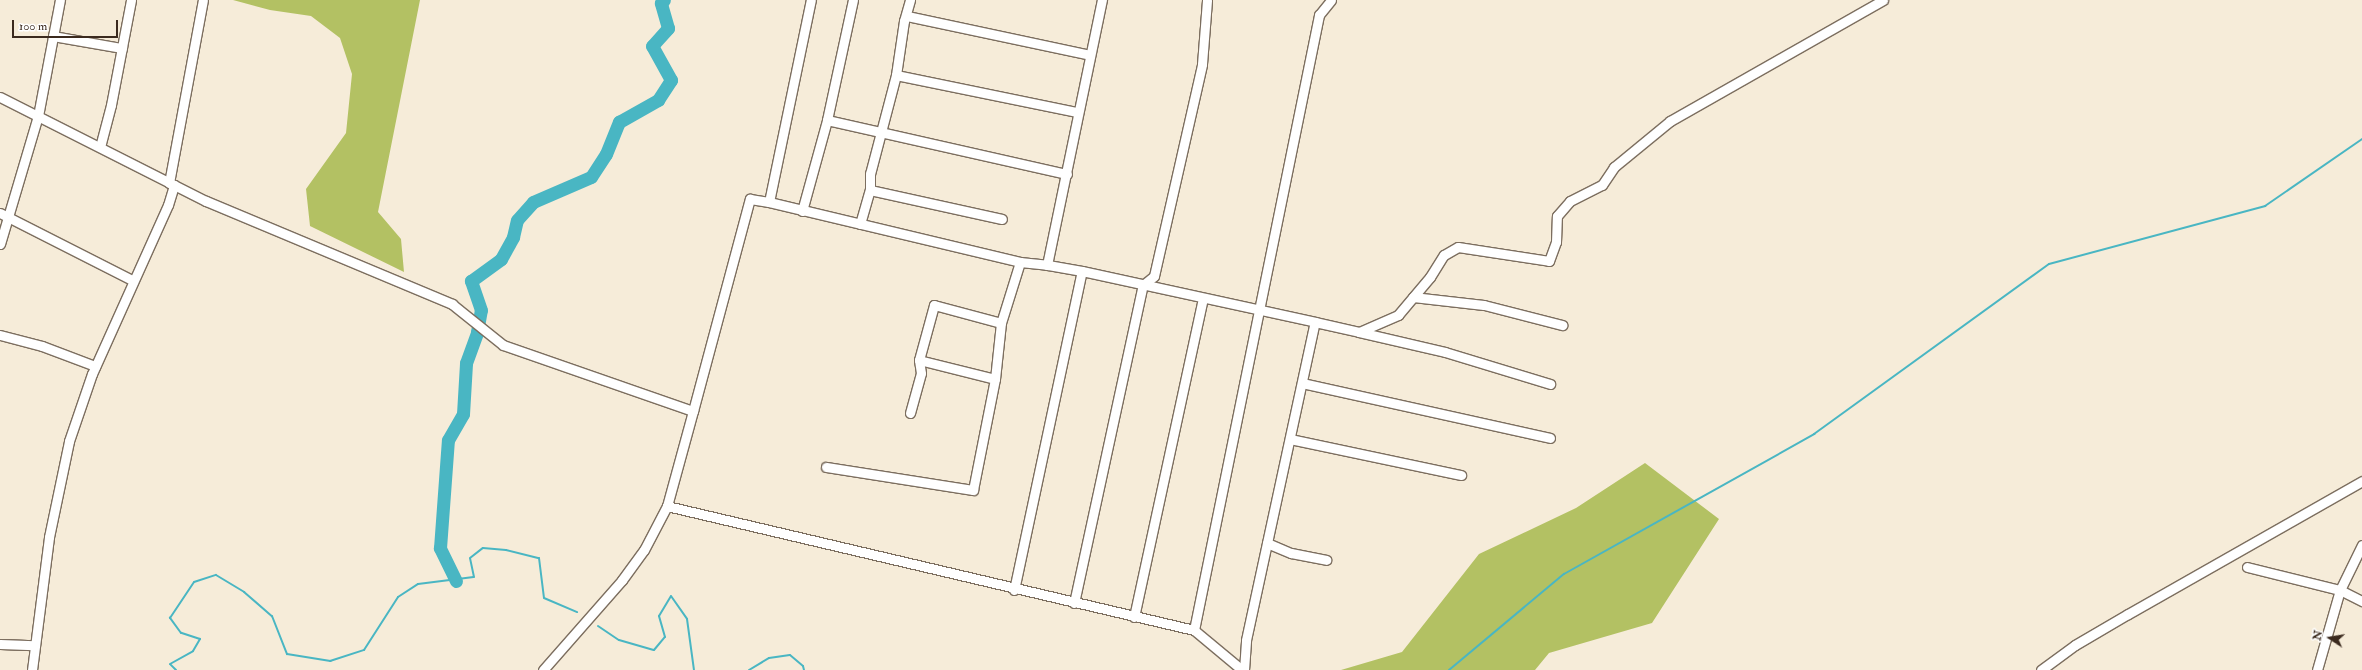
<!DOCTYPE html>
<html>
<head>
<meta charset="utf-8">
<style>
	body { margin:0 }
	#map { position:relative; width:2362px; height:670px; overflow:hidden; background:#f6ecd9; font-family:"IM FELL Double Pica",serif }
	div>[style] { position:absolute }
	.green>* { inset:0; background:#b3c163 }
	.stream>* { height:2px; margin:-1px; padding:0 1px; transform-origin:1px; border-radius:1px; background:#49b6c3 }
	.river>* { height:13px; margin:-6.5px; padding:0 6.5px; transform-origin:6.5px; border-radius:6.5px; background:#49b6c3 }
	.roads { filter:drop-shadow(1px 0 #7c6e5f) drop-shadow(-1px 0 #7c6e5f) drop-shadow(0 1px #7c6e5f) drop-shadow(0 -1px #7c6e5f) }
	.minor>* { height:9px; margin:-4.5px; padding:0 4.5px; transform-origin:4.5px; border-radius:4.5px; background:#fff }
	span { translate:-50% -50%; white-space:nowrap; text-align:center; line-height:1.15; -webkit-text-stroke:3px #fff; paint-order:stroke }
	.north { position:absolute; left:2310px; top:618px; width:40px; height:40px; -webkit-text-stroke:3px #fff; paint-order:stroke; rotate:282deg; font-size:11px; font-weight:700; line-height:16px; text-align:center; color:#3b2a1e }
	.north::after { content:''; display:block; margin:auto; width:14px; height:18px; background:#3b2a1e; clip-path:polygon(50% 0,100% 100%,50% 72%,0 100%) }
	.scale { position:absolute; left:12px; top:20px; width:106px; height:18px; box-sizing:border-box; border:2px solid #3b2a1e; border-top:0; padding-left:5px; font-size:12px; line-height:14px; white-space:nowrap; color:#3b2a1e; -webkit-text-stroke:3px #fff; paint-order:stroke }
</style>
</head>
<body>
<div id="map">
	<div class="green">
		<div style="clip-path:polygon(233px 0,420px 0,378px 212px,401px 239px,404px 272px,310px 226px,306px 189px,346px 133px,352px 74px,340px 38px,311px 16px,270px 10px)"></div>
		<div style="clip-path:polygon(1645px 463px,1719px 519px,1652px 623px,1549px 653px,1535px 670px,1341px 670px,1402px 652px,1479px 554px,1576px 508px)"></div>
	</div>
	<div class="stream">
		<div style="left:598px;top:626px;width:25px;rotate:34deg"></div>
		<div style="left:619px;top:640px;width:36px;rotate:16deg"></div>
		<div style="left:654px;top:650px;width:17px;rotate:-50deg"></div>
		<div style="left:665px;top:637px;width:22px;rotate:-106deg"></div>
		<div style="left:659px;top:616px;width:23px;rotate:-59deg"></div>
		<div style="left:671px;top:596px;width:28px;rotate:55deg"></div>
		<div style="left:687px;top:619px;width:51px;rotate:82.2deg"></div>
		<div style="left:176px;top:670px;width:8px;rotate:-135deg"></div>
		<div style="left:170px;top:664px;width:26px;rotate:-29deg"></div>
		<div style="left:193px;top:651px;width:14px;rotate:-60deg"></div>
		<div style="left:200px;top:639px;width:20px;rotate:-162deg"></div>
		<div style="left:181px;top:633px;width:19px;rotate:-126deg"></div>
		<div style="left:170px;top:618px;width:43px;rotate:-56.3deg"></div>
		<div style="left:194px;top:582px;width:23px;rotate:-18deg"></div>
		<div style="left:216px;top:575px;width:33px;rotate:31deg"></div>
		<div style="left:244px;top:592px;width:37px;rotate:41deg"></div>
		<div style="left:272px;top:616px;width:41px;rotate:68.5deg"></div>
		<div style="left:287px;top:654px;width:44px;rotate:9.2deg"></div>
		<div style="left:330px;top:661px;width:36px;rotate:-18deg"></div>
		<div style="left:364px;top:650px;width:63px;rotate:-57.3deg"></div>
		<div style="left:398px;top:597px;width:24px;rotate:-33deg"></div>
		<div style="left:418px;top:584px;width:56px;rotate:-7.1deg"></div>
		<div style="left:474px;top:577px;width:19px;rotate:-102deg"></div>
		<div style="left:470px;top:558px;width:16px;rotate:-38deg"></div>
		<div style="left:483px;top:548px;width:23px;rotate:5deg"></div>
		<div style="left:506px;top:550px;width:34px;rotate:14deg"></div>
		<div style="left:539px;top:558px;width:40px;rotate:82.9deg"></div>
		<div style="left:544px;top:598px;width:36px;rotate:23deg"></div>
		<div style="left:749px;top:670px;width:23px;rotate:-31deg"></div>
		<div style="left:769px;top:658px;width:21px;rotate:-8deg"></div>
		<div style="left:790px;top:655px;width:17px;rotate:40deg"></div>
		<div style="left:803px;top:666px;width:4px;rotate:76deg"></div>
		<div style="left:1449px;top:670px;width:150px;rotate:-39.9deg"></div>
		<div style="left:1564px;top:574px;width:287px;rotate:-29.2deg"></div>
		<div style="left:1814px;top:434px;width:290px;rotate:-35.9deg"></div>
		<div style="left:2049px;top:264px;width:224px;rotate:-15deg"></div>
		<div style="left:2265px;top:206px;width:118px;rotate:-34.6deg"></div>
	</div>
	<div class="river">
		<div style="left:456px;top:581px;width:37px;rotate:-116deg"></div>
		<div style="left:440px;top:548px;width:108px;rotate:-85.8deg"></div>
		<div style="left:448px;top:440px;width:30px;rotate:-60deg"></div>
		<div style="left:463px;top:414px;width:51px;rotate:-86.6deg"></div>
		<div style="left:466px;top:363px;width:33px;rotate:-70deg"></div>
		<div style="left:477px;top:332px;width:22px;rotate:-80deg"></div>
		<div style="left:481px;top:310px;width:31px;rotate:-109deg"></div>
		<div style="left:471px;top:281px;width:37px;rotate:-36deg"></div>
		<div style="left:501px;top:259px;width:25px;rotate:-61deg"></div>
		<div style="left:513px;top:237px;width:17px;rotate:-77deg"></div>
		<div style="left:517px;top:220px;width:24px;rotate:-48deg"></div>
		<div style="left:533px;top:202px;width:63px;rotate:-23.3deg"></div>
		<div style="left:591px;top:177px;width:27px;rotate:-57deg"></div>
		<div style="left:606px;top:154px;width:35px;rotate:-68deg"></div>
		<div style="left:619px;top:122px;width:45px;rotate:-29.4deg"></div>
		<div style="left:658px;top:100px;width:24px;rotate:-57deg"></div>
		<div style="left:671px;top:80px;width:39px;rotate:-119deg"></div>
		<div style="left:652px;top:46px;width:24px;rotate:-48deg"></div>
		<div style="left:668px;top:28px;width:26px;rotate:-106deg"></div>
		<div style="left:661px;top:3px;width:4px;rotate:-45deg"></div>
	</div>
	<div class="roads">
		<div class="minor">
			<div style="left:907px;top:16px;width:187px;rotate:12deg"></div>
			<div style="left:53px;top:36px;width:70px;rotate:9.9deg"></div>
			<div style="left:896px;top:75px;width:185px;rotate:11.6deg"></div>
			<div style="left:0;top:97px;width:231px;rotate:26.8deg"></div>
			<div style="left:206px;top:201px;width:267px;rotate:22.7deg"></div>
			<div style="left:452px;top:304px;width:65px;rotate:38.8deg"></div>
			<div style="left:503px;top:345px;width:201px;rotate:19.2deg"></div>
			<div style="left:693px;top:411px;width:98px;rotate:105.3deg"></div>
			<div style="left:667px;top:506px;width:541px;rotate:13.24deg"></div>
			<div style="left:1194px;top:630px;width:62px;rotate:39.8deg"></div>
			<div style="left:827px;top:120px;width:246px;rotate:12.7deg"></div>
			<div style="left:100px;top:147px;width:43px;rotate:-75.3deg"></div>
			<div style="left:111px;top:105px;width:107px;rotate:-79.2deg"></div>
			<div style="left:169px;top:183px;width:186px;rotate:-79.5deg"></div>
			<div style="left:870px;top:190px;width:135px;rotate:12.4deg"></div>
			<div style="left:769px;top:202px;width:258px;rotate:13.4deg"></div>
			<div style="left:1020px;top:262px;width:27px;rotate:6deg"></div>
			<div style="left:802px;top:211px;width:94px;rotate:-74.6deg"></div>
			<div style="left:827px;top:120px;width:123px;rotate:-77.8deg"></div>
			<div style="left:0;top:213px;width:148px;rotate:26.9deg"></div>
			<div style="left:860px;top:224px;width:35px;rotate:-74deg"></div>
			<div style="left:870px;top:190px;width:16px;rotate:-90deg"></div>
			<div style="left:870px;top:174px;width:102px;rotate:-75.3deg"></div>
			<div style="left:896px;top:75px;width:55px;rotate:-81.6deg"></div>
			<div style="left:904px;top:21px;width:22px;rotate:-74deg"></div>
			<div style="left:0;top:244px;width:134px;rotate:-73.5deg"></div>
			<div style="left:38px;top:116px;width:118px;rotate:-79.3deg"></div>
			<div style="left:1082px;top:271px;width:239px;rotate:12.3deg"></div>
			<div style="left:1413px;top:297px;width:71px;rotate:6.4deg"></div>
			<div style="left:1484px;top:305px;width:81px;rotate:14.4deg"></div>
			<div style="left:1359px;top:332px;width:88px;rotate:13.1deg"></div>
			<div style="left:1445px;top:352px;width:110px;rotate:16.9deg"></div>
			<div style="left:0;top:335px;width:43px;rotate:14.7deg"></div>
			<div style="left:42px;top:346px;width:57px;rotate:20.7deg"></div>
			<div style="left:919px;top:360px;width:78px;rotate:14deg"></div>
			<div style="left:1302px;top:383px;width:254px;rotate:12.5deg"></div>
			<div style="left:693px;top:411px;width:220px;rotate:-75deg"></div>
			<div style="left:750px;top:199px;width:19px;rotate:9deg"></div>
			<div style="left:769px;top:202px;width:206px;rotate:-78.3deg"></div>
			<div style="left:910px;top:413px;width:41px;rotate:-74.6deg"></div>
			<div style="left:921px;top:373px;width:13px;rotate:-99deg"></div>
			<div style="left:919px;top:360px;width:57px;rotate:-74.7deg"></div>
			<div style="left:934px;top:305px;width:69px;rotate:15deg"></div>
			<div style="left:1290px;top:439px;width:175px;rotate:11.9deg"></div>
			<div style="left:826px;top:467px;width:149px;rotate:8.9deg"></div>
			<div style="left:973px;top:490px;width:113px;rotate:-78.8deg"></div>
			<div style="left:995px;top:379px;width:56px;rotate:-83.9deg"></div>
			<div style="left:1001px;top:323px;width:64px;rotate:-72.7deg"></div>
			<div style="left:1267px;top:543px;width:26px;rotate:23deg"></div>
			<div style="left:1291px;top:553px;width:36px;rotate:11deg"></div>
			<div style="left:2247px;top:567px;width:96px;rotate:13.9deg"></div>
			<div style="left:2340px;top:590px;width:25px;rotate:27deg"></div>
			<div style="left:1014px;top:590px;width:326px;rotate:-78deg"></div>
			<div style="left:1082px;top:271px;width:36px;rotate:-170deg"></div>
			<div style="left:1047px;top:265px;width:271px;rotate:-78.3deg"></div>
			<div style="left:1074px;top:603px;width:325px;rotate:-77.8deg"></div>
			<div style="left:1143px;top:285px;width:14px;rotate:-39deg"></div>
			<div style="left:1154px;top:276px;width:217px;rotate:-77.2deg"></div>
			<div style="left:1202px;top:64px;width:64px;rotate:-85.5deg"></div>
			<div style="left:1134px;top:617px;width:325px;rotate:-77.8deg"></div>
			<div style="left:1194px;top:630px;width:628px;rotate:-78.51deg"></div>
			<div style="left:1319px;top:15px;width:19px;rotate:-51deg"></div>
			<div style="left:0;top:644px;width:34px;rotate:2deg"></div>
			<div style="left:32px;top:670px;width:134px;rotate:-82.7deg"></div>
			<div style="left:49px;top:537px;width:98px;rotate:-78.2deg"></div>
			<div style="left:69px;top:441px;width:71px;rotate:-71.1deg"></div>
			<div style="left:92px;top:374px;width:185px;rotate:-65.8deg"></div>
			<div style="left:168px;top:205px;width:21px;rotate:-73deg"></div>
			<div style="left:543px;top:670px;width:120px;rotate:-48.7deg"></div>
			<div style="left:622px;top:580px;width:37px;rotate:-54deg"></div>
			<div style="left:644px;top:550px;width:50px;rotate:-62.4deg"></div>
			<div style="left:1244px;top:670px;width:30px;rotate:-86deg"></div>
			<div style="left:1246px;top:640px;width:325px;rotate:-77.8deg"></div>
			<div style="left:1315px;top:322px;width:45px;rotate:12.8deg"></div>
			<div style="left:1359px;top:332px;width:43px;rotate:-23.6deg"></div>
			<div style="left:1398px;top:315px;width:50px;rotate:-49.9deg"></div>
			<div style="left:1430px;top:277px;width:26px;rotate:-58deg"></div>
			<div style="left:1444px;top:255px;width:16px;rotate:-30deg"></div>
			<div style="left:1458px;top:247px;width:92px;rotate:8.7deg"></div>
			<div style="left:1549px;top:261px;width:20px;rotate:-70deg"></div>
			<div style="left:1556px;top:242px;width:26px;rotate:-88deg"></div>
			<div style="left:1557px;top:216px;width:20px;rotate:-49deg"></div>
			<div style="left:1570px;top:201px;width:36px;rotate:-27deg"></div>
			<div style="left:1602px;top:185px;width:22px;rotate:-56deg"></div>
			<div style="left:1614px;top:167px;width:72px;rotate:-39.4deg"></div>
			<div style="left:1670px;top:121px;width:245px;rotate:-29.6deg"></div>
			<div style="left:2041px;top:670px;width:42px;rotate:-36.3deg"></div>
			<div style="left:2075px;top:645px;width:61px;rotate:-30.3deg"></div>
			<div style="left:2128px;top:614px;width:269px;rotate:-29.6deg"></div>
			<div style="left:2317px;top:670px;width:83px;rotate:-74deg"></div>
			<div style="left:2340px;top:590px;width:50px;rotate:-63.9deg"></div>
		</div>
	</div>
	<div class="north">N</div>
	<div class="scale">100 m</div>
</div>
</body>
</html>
